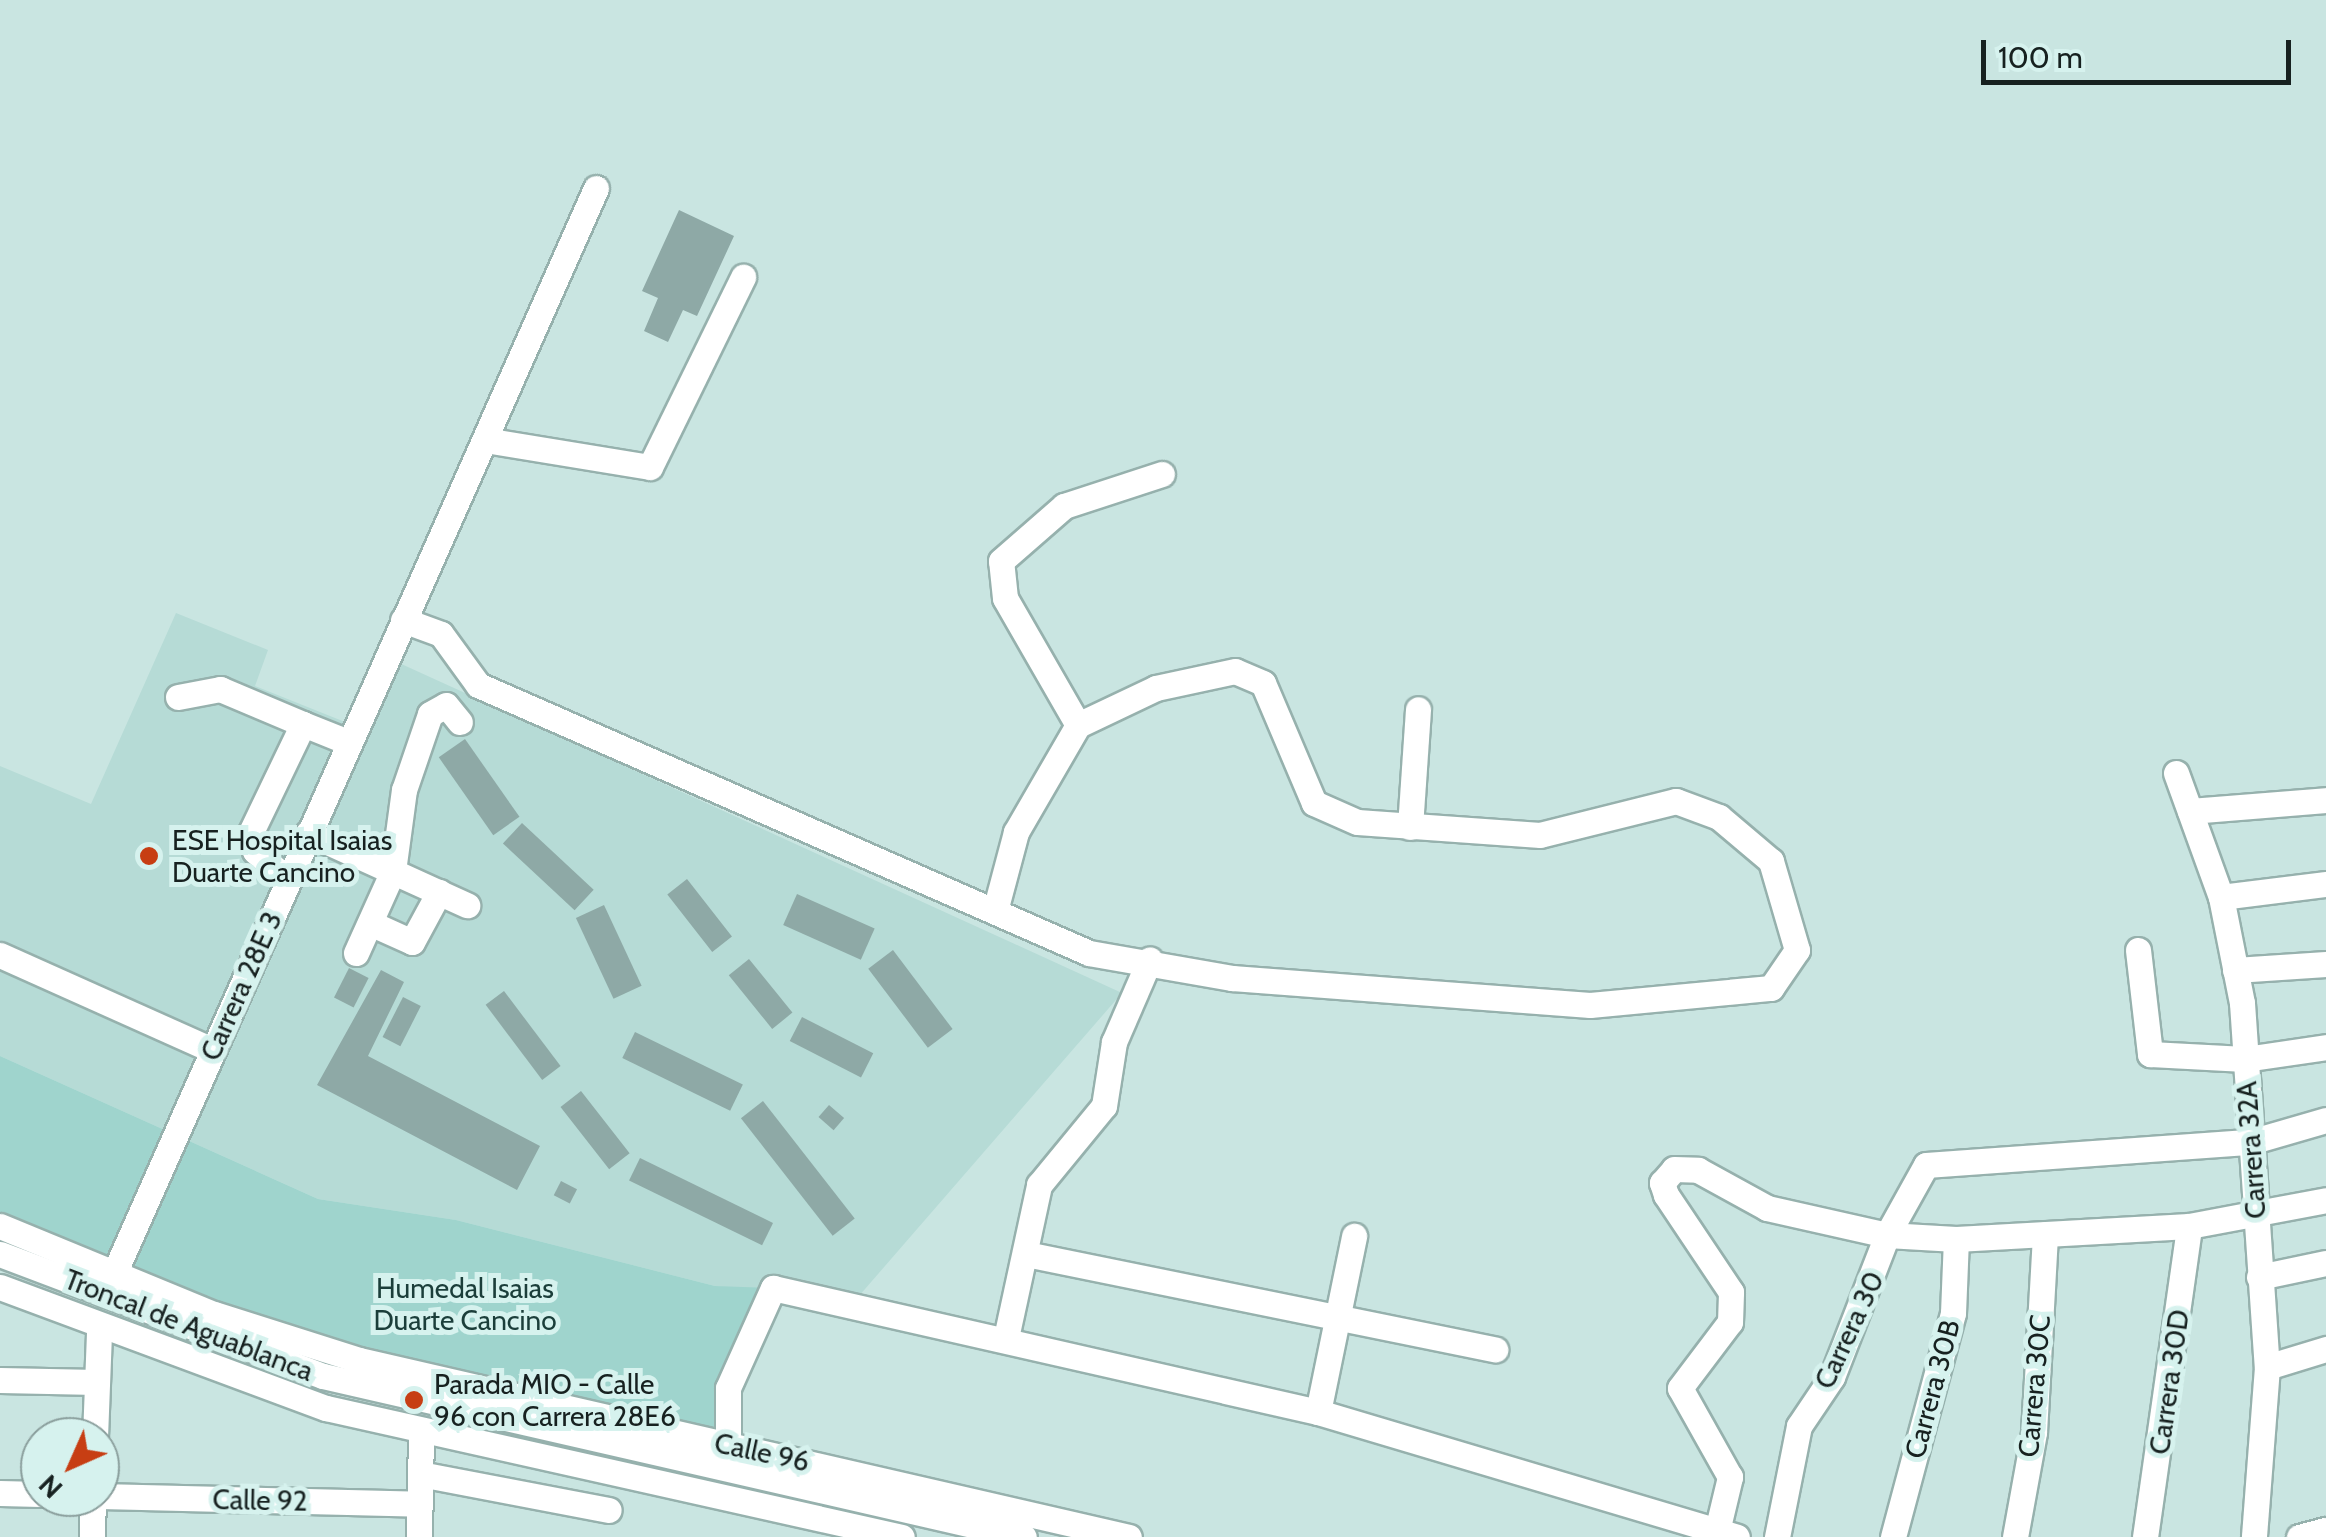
<!DOCTYPE html>
<html>
<head>
<meta charset="utf-8">
<style>
	body { margin:0 }
	#map { position:relative; width:2326px; height:1537px; overflow:hidden; background:#c9e5e1; font-family:Cabin,sans-serif }
	div>[style] { position:absolute }
	.built>* { inset:0; background:#b6dbd6 }
	.green>* { inset:0; background:#9fd4cd }
	.building>* { inset:0; background:#8ea9a6; transform-origin:0 0 }
	.roads { filter:drop-shadow(2px 0 #96b1ad) drop-shadow(-2px 0 #96b1ad) drop-shadow(0 2px #96b1ad) drop-shadow(0 -2px #96b1ad) }
	.minor>* { height:25px; margin:-12.5px; padding:0 12.5px; transform-origin:12.5px; border-radius:12.5px; background:#fff }
	.dots>* { width:28px; height:28px; translate:-50% -50%; box-sizing:border-box; border:5px solid #d6f2ee; border-radius:50% }
	span { translate:-50% -50%; white-space:nowrap; text-align:center; line-height:1.15; -webkit-text-stroke:10px #d6f2ee; paint-order:stroke }
	.poi-label { font-size:28px; color:#172120 }
	.left { translate:0 -50%; text-align:left }
	.street-label { font-size:28px; color:#172120 }
	.park-label { font-size:28px; color:#1b3e3a }
	.north { position:absolute; left:20px; top:1417px; width:100px; height:100px; box-sizing:border-box; background:#d6f2ee; border:2px solid #8a9e9c; border-radius:50%; rotate:225deg; font-size:28px; font-weight:700; line-height:40px; text-align:center; color:#172120 }
	.north::after { content:''; display:block; margin:auto; width:35px; height:45px; background:#c73e13; clip-path:polygon(50% 0,100% 100%,50% 72%,0 100%) }
	.scale { position:absolute; left:1981px; top:40px; width:310px; height:45px; box-sizing:border-box; border:5px solid #172120; border-top:0; padding-left:12px; font-size:30px; line-height:35px; white-space:nowrap; color:#172120; -webkit-text-stroke:8px #d6f2ee; paint-order:stroke }
</style>
</head>
<body>
<div id="map">
	<div class="built">
		<div style="clip-path:polygon(176px 613px,268px 650px,255px 686px,355px 726px,386px 657px,1122px 993px,852px 1304px,715px 1286px,456px 1220px,318px 1199px,0 1056px,0 766px,91px 804px)"></div>
	</div>
	<div class="green">
		<div style="clip-path:polygon(0 1056px,318px 1199px,456px 1220px,715px 1286px,773px 1288px,749px 1325px,728px 1445px,359px 1360px,0 1226px)"></div>
	</div>
	<div class="building">
		<div style="clip-path:polygon(679px 210px,734px 236px,697px 316px,683px 310px,668px 342px,644px 331px,658px 298px,642px 291px)"></div>
		<div style="left:465px;top:739px;width:95px;height:32px;rotate:55deg"></div>
		<div style="left:522px;top:823px;width:98px;height:28px;rotate:43deg"></div>
		<div style="left:687px;top:879px;width:73px;height:25px;rotate:52deg"></div>
		<div style="left:797px;top:894px;width:85px;height:34px;rotate:24deg"></div>
		<div style="left:604px;top:905px;width:89px;height:31px;rotate:65deg"></div>
		<div style="left:893px;top:950px;width:99px;height:31px;rotate:53deg"></div>
		<div style="left:749px;top:959px;width:69px;height:26px;rotate:51deg"></div>
		<div style="left:349px;top:968px;width:22px;height:33px;rotate:27deg"></div>
		<div style="clip-path:polygon(381px 970px,404px 982px,368px 1056px,540px 1146px,517px 1190px,317px 1085px)"></div>
		<div style="left:504px;top:991px;width:94px;height:23px;rotate:53deg"></div>
		<div style="left:403px;top:997px;width:20px;height:45px;rotate:27deg"></div>
		<div style="left:802px;top:1017px;width:80px;height:27px;rotate:27deg"></div>
		<div style="left:635px;top:1032px;width:120px;height:29px;rotate:26deg"></div>
		<div style="left:581px;top:1091px;width:79px;height:26px;rotate:52deg"></div>
		<div style="left:763px;top:1101px;width:149px;height:28px;rotate:52deg"></div>
		<div style="left:829px;top:1105px;width:20px;height:16px;rotate:41deg"></div>
		<div style="left:640px;top:1158px;width:148px;height:25px;rotate:26deg"></div>
		<div style="left:561px;top:1181px;width:18px;height:16px;rotate:27deg"></div>
	</div>
	<div class="roads">
		<div class="minor">
			<div style="left:485px;top:440px;width:167px;rotate:9.3deg"></div>
			<div style="left:650px;top:467px;width:212px;rotate:-63.9deg"></div>
			<div style="left:403px;top:620px;width:40px;rotate:20.2deg"></div>
			<div style="left:441px;top:634px;width:63px;rotate:54deg"></div>
			<div style="left:478px;top:685px;width:667px;rotate:23.68deg"></div>
			<div style="left:1089px;top:953px;width:145px;rotate:9.9deg"></div>
			<div style="left:1232px;top:978px;width:359px;rotate:4.3deg"></div>
			<div style="left:1590px;top:1005px;width:182px;rotate:-5.4deg"></div>
			<div style="left:1771px;top:988px;width:46px;rotate:-55.6deg"></div>
			<div style="left:1797px;top:950px;width:93px;rotate:-106.3deg"></div>
			<div style="left:1771px;top:861px;width:68px;rotate:-139.8deg"></div>
			<div style="left:1719px;top:817px;width:46px;rotate:-159.6deg"></div>
			<div style="left:1676px;top:801px;width:140px;rotate:166deg"></div>
			<div style="left:1540px;top:835px;width:183px;rotate:-175.9deg"></div>
			<div style="left:1357px;top:822px;width:47px;rotate:-156.2deg"></div>
			<div style="left:1314px;top:803px;width:130px;rotate:-113deg"></div>
			<div style="left:1263px;top:683px;width:30px;rotate:-157deg"></div>
			<div style="left:1235px;top:671px;width:81px;rotate:167.9deg"></div>
			<div style="left:1156px;top:688px;width:86px;rotate:154.6deg"></div>
			<div style="left:1078px;top:725px;width:124px;rotate:120.1deg"></div>
			<div style="left:1016px;top:832px;width:82px;rotate:104.9deg"></div>
			<div style="left:178px;top:697px;width:43px;rotate:-10.8deg"></div>
			<div style="left:220px;top:689px;width:90px;rotate:22.9deg"></div>
			<div style="left:303px;top:724px;width:120px;rotate:115.7deg"></div>
			<div style="left:251px;top:832px;width:19px;rotate:78deg"></div>
			<div style="left:255px;top:851px;width:44px;rotate:41.3deg"></div>
			<div style="left:303px;top:724px;width:48px;rotate:21.8deg"></div>
			<div style="left:1078px;top:725px;width:146px;rotate:-119.9deg"></div>
			<div style="left:1005px;top:598px;width:37px;rotate:-96deg"></div>
			<div style="left:1001px;top:561px;width:84px;rotate:-41.1deg"></div>
			<div style="left:1064px;top:506px;width:103px;rotate:-18.1deg"></div>
			<div style="left:2176px;top:773px;width:132px;rotate:70.1deg"></div>
			<div style="left:2221px;top:897px;width:108px;rotate:78.8deg"></div>
			<div style="left:2242px;top:1003px;width:365px;rotate:86.1deg"></div>
			<div style="left:2267px;top:1367px;width:170px;rotate:94.4deg"></div>
			<div style="left:2190px;top:811px;width:136px;rotate:-4.6deg"></div>
			<div style="left:1410px;top:827px;width:118px;rotate:-86.1deg"></div>
			<div style="left:308px;top:833px;width:175px;rotate:24.4deg"></div>
			<div style="left:2221px;top:897px;width:106px;rotate:-7.1deg"></div>
			<div style="left:370px;top:923px;width:46px;rotate:24.3deg"></div>
			<div style="left:412px;top:942px;width:57px;rotate:-61.6deg"></div>
			<div style="left:2138px;top:950px;width:105px;rotate:83.4deg"></div>
			<div style="left:2150px;top:1054px;width:95px;rotate:3deg"></div>
			<div style="left:2245px;top:1059px;width:82px;rotate:-8.4deg"></div>
			<div style="left:356px;top:953px;width:90px;rotate:-65.7deg"></div>
			<div style="left:393px;top:871px;width:82px;rotate:-82.3deg"></div>
			<div style="left:404px;top:790px;width:80px;rotate:-71.1deg"></div>
			<div style="left:430px;top:714px;width:18px;rotate:-29deg"></div>
			<div style="left:446px;top:705px;width:22px;rotate:51deg"></div>
			<div style="left:0;top:955px;width:232px;rotate:24.1deg"></div>
			<div style="left:2235px;top:970px;width:91px;rotate:-3.8deg"></div>
			<div style="left:0;top:1226px;width:231px;rotate:22.4deg"></div>
			<div style="left:214px;top:1314px;width:152px;rotate:17.6deg"></div>
			<div style="left:359px;top:1360px;width:790px;rotate:12.95deg"></div>
			<div style="left:0;top:1254px;width:345px;rotate:20.7deg"></div>
			<div style="left:323px;top:1376px;width:719px;rotate:12.93deg"></div>
			<div style="left:1026px;top:1254px;width:479px;rotate:11.5deg"></div>
			<div style="left:2259px;top:1277px;width:68px;rotate:-11.8deg"></div>
			<div style="left:0;top:1287px;width:348px;rotate:20.4deg"></div>
			<div style="left:326px;top:1408px;width:590px;rotate:12.62deg"></div>
			<div style="left:105px;top:1294px;width:1210px;rotate:-66.06deg"></div>
			<div style="left:1006px;top:1338px;width:157px;rotate:-77.8deg"></div>
			<div style="left:1039px;top:1185px;width:102px;rotate:-50.6deg"></div>
			<div style="left:1104px;top:1106px;width:65px;rotate:-81.1deg"></div>
			<div style="left:1114px;top:1042px;width:90px;rotate:-66.6deg"></div>
			<div style="left:2267px;top:1367px;width:62px;rotate:-17deg"></div>
			<div style="left:0;top:1380px;width:97px;rotate:1.2deg"></div>
			<div style="left:1318px;top:1412px;width:180px;rotate:-78.4deg"></div>
			<div style="left:95px;top:1437px;width:106px;rotate:-87.8deg"></div>
			<div style="left:728px;top:1445px;width:57px;rotate:-90deg"></div>
			<div style="left:728px;top:1388px;width:110px;rotate:-65.8deg"></div>
			<div style="left:773px;top:1288px;width:559px;rotate:12.82deg"></div>
			<div style="left:1318px;top:1412px;width:437px;rotate:16.6deg"></div>
			<div style="left:420px;top:1474px;width:192px;rotate:10.8deg"></div>
			<div style="left:0;top:1493px;width:40px;rotate:1.4deg"></div>
			<div style="left:100px;top:1496px;width:320px;rotate:1.4deg"></div>
			<div style="left:1717px;top:1531px;width:56px;rotate:-76.5deg"></div>
			<div style="left:1730px;top:1477px;width:102px;rotate:-119.3deg"></div>
			<div style="left:1680px;top:1388px;width:83px;rotate:-52.9deg"></div>
			<div style="left:1730px;top:1322px;width:30px;rotate:-88deg"></div>
			<div style="left:1731px;top:1292px;width:117px;rotate:-123.8deg"></div>
			<div style="left:1666px;top:1195px;width:13px;rotate:-108deg"></div>
			<div style="left:1662px;top:1183px;width:18px;rotate:-49deg"></div>
			<div style="left:1674px;top:1169px;width:24px;rotate:2deg"></div>
			<div style="left:1698px;top:1170px;width:79px;rotate:28.8deg"></div>
			<div style="left:1767px;top:1208px;width:123px;rotate:12.7deg"></div>
			<div style="left:1887px;top:1235px;width:69px;rotate:3.3deg"></div>
			<div style="left:1956px;top:1239px;width:233px;rotate:-3.2deg"></div>
			<div style="left:2189px;top:1226px;width:139px;rotate:-10.7deg"></div>
			<div style="left:92px;top:1537px;width:40px;rotate:-88.6deg"></div>
			<div style="left:419px;top:1537px;width:105px;rotate:-88.9deg"></div>
			<div style="left:1777px;top:1537px;width:113px;rotate:-78.8deg"></div>
			<div style="left:1799px;top:1426px;width:59px;rotate:-56deg"></div>
			<div style="left:1832px;top:1377px;width:152px;rotate:-68.8deg"></div>
			<div style="left:1887px;top:1235px;width:80px;rotate:-60.9deg"></div>
			<div style="left:1926px;top:1165px;width:325px;rotate:-4.1deg"></div>
			<div style="left:2250px;top:1142px;width:79px;rotate:-16.1deg"></div>
			<div style="left:1893px;top:1537px;width:232px;rotate:-75deg"></div>
			<div style="left:1953px;top:1313px;width:74px;rotate:-87.7deg"></div>
			<div style="left:2015px;top:1537px;width:107px;rotate:-79.7deg"></div>
			<div style="left:2034px;top:1432px;width:198px;rotate:-86.8deg"></div>
			<div style="left:2145px;top:1537px;width:314px;rotate:-81.9deg"></div>
			<div style="left:2299px;top:1537px;width:28px;rotate:-15deg"></div>
		</div>
	</div>
	<div class="dots">
		<div style="left:149px;top:856px;background:#c73e13"></div>
		<div style="left:414px;top:1400px;background:#c73e13"></div>
	</div>
	<div class="poi-label">
		<span class="left" style="left:172px;top:856px">ESE Hospital Isaias<br>Duarte Cancino</span>
		<span class="left" style="left:434px;top:1400px">Parada MIO - Calle<br>96 con Carrera 28E6</span>
	</div>
	<div class="street-label">
		<span style="left:241px;top:986px;rotate:-66deg">Carrera 28E 3</span>
		<span style="left:2251px;top:1150px;rotate:-94deg">Carrera 32A</span>
		<span style="left:189px;top:1325px;rotate:21deg">Troncal de Aguablanca</span>
		<span style="left:1849px;top:1330px;rotate:-65deg">Carrera 30</span>
		<span style="left:2169px;top:1382px;rotate:-82deg">Carrera 30D</span>
		<span style="left:2034px;top:1386px;rotate:-85deg">Carrera 30C</span>
		<span style="left:1932px;top:1389px;rotate:-75deg">Carrera 30B</span>
		<span style="left:762px;top:1452px;rotate:12deg">Calle 96</span>
		<span style="left:260px;top:1500px;rotate:1deg">Calle 92</span>
	</div>
	<div class="park-label">
		<span style="left:465px;top:1304px">Humedal Isaias<br>Duarte Cancino</span>
	</div>
	<div class="north">N</div>
	<div class="scale">100 m</div>
</div>
</body>
</html>
